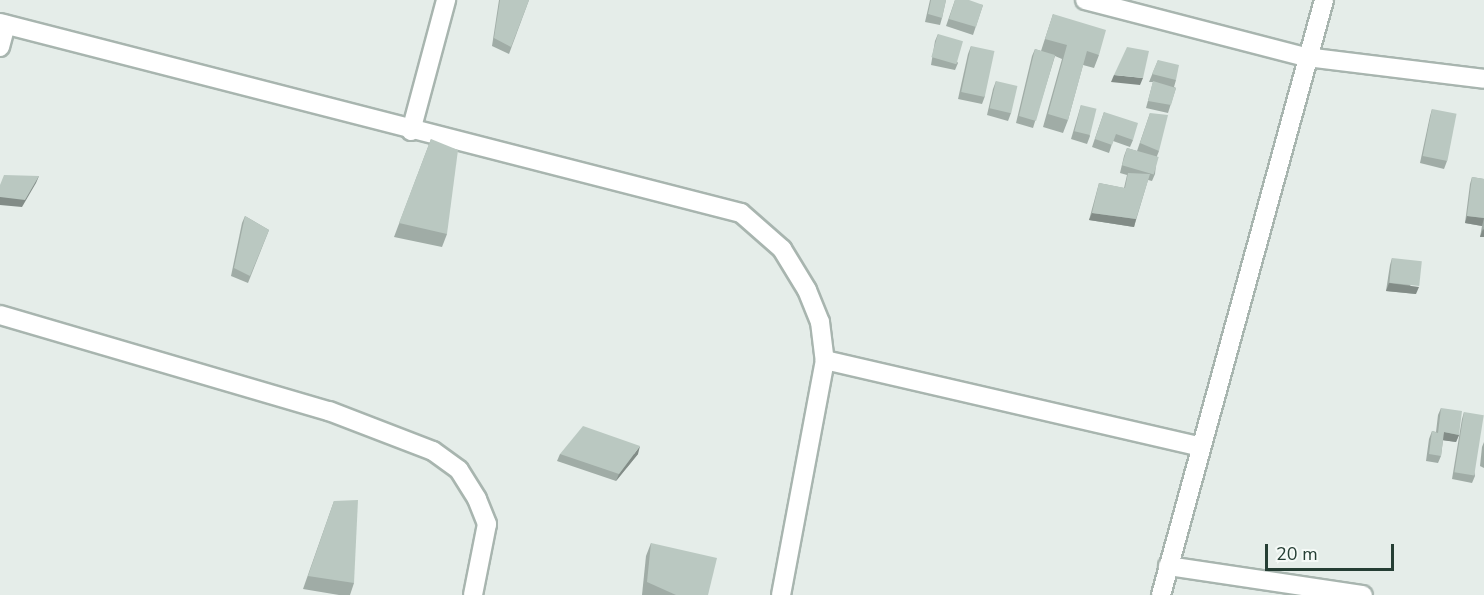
<!DOCTYPE html>
<html>
<head>
<meta charset="utf-8">
<style>
	body { margin:0 }
	#map { position:relative; width:1484px; height:595px; overflow:hidden; background:#e5ede9; font-family:"Nunito Sans",sans-serif }
	div>[style] { position:absolute }
	.roads { filter:drop-shadow(2px 0 #a8b5af) drop-shadow(-2px 0 #a8b5af) drop-shadow(0 2px #a8b5af) drop-shadow(0 -2px #a8b5af) }
	.minor>* { height:18px; margin:-9px; padding:0 9px; transform-origin:9px; border-radius:9px; background:#fff }
	.tertiary>* { height:18px; margin:-9px; padding:0 9px; transform-origin:9px; border-radius:9px; background:#fff }
	.wall>* { inset:0; background:#a0aca6 }
	.shaded-wall>* { inset:0; background:#828c87 }
	.building>* { inset:0; background:#bac8c1; transform-origin:0 0 }
	span { translate:-50% -50%; white-space:nowrap; text-align:center; line-height:1.15; -webkit-text-stroke:4.5px #f5faf7; paint-order:stroke }
	.scale { position:absolute; left:1265px; top:544px; width:129px; height:27px; box-sizing:border-box; border:3px solid #253e34; border-top:0; padding-left:8px; font-size:18px; line-height:21px; white-space:nowrap; color:#253e34; -webkit-text-stroke:4px #f5faf7; paint-order:stroke }
</style>
</head>
<body>
<div id="map">
	<div class="roads">
		<div class="minor">
			<div style="left:1085px;top:0;width:228px;rotate:14.5deg"></div>
			<div style="left:1306px;top:57px;width:179px;rotate:7deg"></div>
			<div style="left:0;top:23px;width:765px;rotate:14.38deg"></div>
			<div style="left:741px;top:213px;width:55px;rotate:41.3deg"></div>
			<div style="left:782px;top:249px;width:48px;rotate:58.6deg"></div>
			<div style="left:807px;top:290px;width:35px;rotate:68deg"></div>
			<div style="left:820px;top:322px;width:38px;rotate:83deg"></div>
			<div style="left:825px;top:360px;width:239px;rotate:100.6deg"></div>
			<div style="left:0;top:47px;width:23px;rotate:-75deg"></div>
			<div style="left:411px;top:131px;width:136px;rotate:-75deg"></div>
			<div style="left:0;top:315px;width:343px;rotate:16.3deg"></div>
			<div style="left:329px;top:411px;width:111px;rotate:21deg"></div>
			<div style="left:433px;top:451px;width:32px;rotate:36deg"></div>
			<div style="left:459px;top:470px;width:34px;rotate:58deg"></div>
			<div style="left:477px;top:499px;width:27px;rotate:68deg"></div>
			<div style="left:487px;top:524px;width:72px;rotate:101.2deg"></div>
			<div style="left:825px;top:360px;width:386px;rotate:13deg"></div>
			<div style="left:1168px;top:566px;width:197px;rotate:8.5deg"></div>
		</div>
		<div class="tertiary">
			<div style="left:1161px;top:595px;width:617px;rotate:-74.68deg"></div>
		</div>
	</div>
	<div class="wall">
		<div style="clip-path:polygon(499px 0,529px 0,509px 54px,492px 46px)"></div>
		<div style="clip-path:polygon(930px 0,946px 0,942px 18px,940px 25px,925px 22px)"></div>
		<div style="clip-path:polygon(955px 0,983px 5px,973px 35px,946px 26px)"></div>
		<div style="clip-path:polygon(1053px 14px,1099px 55px,1094px 68px,1083px 65px,1068px 120px,1063px 133px,1043px 127px,1062px 59px,1055px 56px,1033px 128px,1016px 123px,1032px 56px,1035px 49px,1041px 51px)"></div>
		<div style="clip-path:polygon(938px 34px,958px 63px,955px 70px,931px 65px,935px 41px)"></div>
		<div style="clip-path:polygon(971px 46px,985px 96px,982px 104px,958px 99px,968px 54px)"></div>
		<div style="clip-path:polygon(1158px 60px,1176px 80px,1174px 87px,1176px 88px,1168px 113px,1146px 108px,1153px 82px,1149px 82px)"></div>
		<div style="clip-path:polygon(996px 81px,1011px 113px,1008px 121px,987px 115px,993px 89px)"></div>
		<div style="clip-path:polygon(1081px 105px,1090px 136px,1087px 144px,1071px 139px)"></div>
		<div style="clip-path:polygon(1432px 109px,1447px 161px,1444px 169px,1420px 163px,1430px 116px)"></div>
		<div style="clip-path:polygon(1104px 112px,1133px 140px,1130px 147px,1113px 141px,1109px 153px,1092px 147px)"></div>
		<div style="clip-path:polygon(1150px 113px,1159px 151px,1157px 156px,1155px 174px,1152px 181px,1148px 180px,1134px 227px,1089px 220px,1099px 183px,1124px 188px,1127px 175px,1120px 173px,1124px 156px,1127px 148px,1137px 151px)"></div>
		<div style="clip-path:polygon(431px 139px,447px 234px,442px 247px,394px 237px)"></div>
		<div style="clip-path:polygon(1472px 177px,1484px 179px,1484px 237px,1480px 237px,1482px 226px,1465px 223px,1470px 184px)"></div>
		<div style="clip-path:polygon(245px 216px,269px 230px,248px 283px,231px 276px,242px 223px)"></div>
		<div style="clip-path:polygon(1392px 258px,1416px 294px,1386px 291px,1390px 265px)"></div>
		<div style="clip-path:polygon(1441px 408px,1459px 435px,1456px 442px,1443px 440px,1441px 456px,1438px 463px,1426px 461px,1429px 439px,1432px 431px,1436px 432px,1438px 415px)"></div>
		<div style="clip-path:polygon(1464px 412px,1475px 476px,1472px 483px,1452px 479px,1462px 419px)"></div>
		<div style="clip-path:polygon(1484px 442px,1484px 468px,1480px 466px,1482px 447px)"></div>
		<div style="clip-path:polygon(560px 454px,638px 454px,616px 481px,557px 461px)"></div>
		<div style="clip-path:polygon(334px 501px,354px 583px,350px 595px,339px 595px,303px 589px)"></div>
		<div style="clip-path:polygon(651px 543px,708px 595px,642px 595px,646px 556px)"></div>
	</div>
	<div class="shaded-wall">
		<div style="clip-path:polygon(1114px 75px,1143px 78px,1140px 85px,1111px 82px)"></div>
		<div style="clip-path:polygon(39px 176px,36px 183px,22px 207px,0 205px,0 197px)"></div>
		<div style="clip-path:polygon(1092px 213px,1136px 219px,1134px 227px,1089px 220px)"></div>
		<div style="clip-path:polygon(1467px 216px,1484px 218px,1482px 226px,1465px 223px)"></div>
		<div style="clip-path:polygon(1483px 229px,1484px 230px,1484px 237px,1480px 237px)"></div>
		<div style="clip-path:polygon(1389px 283px,1419px 287px,1416px 294px,1386px 291px)"></div>
		<div style="clip-path:polygon(1444px 432px,1459px 435px,1456px 442px,1441px 440px)"></div>
		<div style="clip-path:polygon(640px 446px,638px 454px,616px 481px,619px 474px)"></div>
	</div>
	<div class="building">
		<div style="clip-path:polygon(500px 0,529px 0,511px 47px,494px 38px)"></div>
		<div style="clip-path:polygon(931px 0,946px 0,942px 18px,928px 14px)"></div>
		<div style="clip-path:polygon(955px 0,969px 0,983px 5px,976px 27px,949px 19px)"></div>
		<div style="clip-path:polygon(1053px 14px,1106px 30px,1099px 55px,1087px 51px,1068px 120px,1048px 114px,1067px 45px,1045px 39px)"></div>
		<div style="left:938px;top:34px;width:26px;height:24px;rotate:16deg"></div>
		<div style="left:971px;top:46px;width:24px;height:47px;rotate:12deg"></div>
		<div style="clip-path:polygon(1127px 47px,1149px 51px,1143px 78px,1114px 75px)"></div>
		<div style="clip-path:polygon(1035px 49px,1055px 55px,1036px 121px,1019px 116px)"></div>
		<div style="clip-path:polygon(1158px 60px,1179px 65px,1176px 80px,1152px 74px)"></div>
		<div style="left:996px;top:81px;width:22px;height:28px;rotate:13deg"></div>
		<div style="clip-path:polygon(1153px 81px,1176px 88px,1171px 105px,1148px 101px)"></div>
		<div style="left:1081px;top:105px;width:16px;height:27px;rotate:14deg"></div>
		<div style="left:1432px;top:109px;width:25px;height:48px;rotate:11deg"></div>
		<div style="clip-path:polygon(1104px 112px,1138px 123px,1133px 140px,1116px 134px,1112px 145px,1095px 139px)"></div>
		<div style="clip-path:polygon(1150px 113px,1168px 115px,1159px 151px,1140px 143px)"></div>
		<div style="clip-path:polygon(431px 139px,458px 150px,447px 234px,399px 223px)"></div>
		<div style="left:1127px;top:148px;width:33px;height:18px;rotate:16deg"></div>
		<div style="clip-path:polygon(1128px 173px,1150px 174px,1136px 219px,1092px 213px,1099px 183px,1125px 188px)"></div>
		<div style="clip-path:polygon(4px 175px,39px 176px,25px 200px,0 197px,0 185px)"></div>
		<div style="clip-path:polygon(1472px 177px,1484px 179px,1484px 218px,1467px 216px)"></div>
		<div style="clip-path:polygon(245px 216px,269px 230px,250px 276px,234px 268px)"></div>
		<div style="left:1392px;top:258px;width:30px;height:25px;rotate:6deg"></div>
		<div style="clip-path:polygon(1441px 408px,1462px 411px,1459px 435px,1444px 432px,1441px 456px,1429px 454px,1432px 431px,1438px 433px)"></div>
		<div style="left:1464px;top:412px;width:20px;height:61px;rotate:9deg"></div>
		<div style="clip-path:polygon(583px 426px,640px 446px,619px 474px,560px 454px)"></div>
		<div style="clip-path:polygon(358px 500px,354px 583px,308px 576px,334px 501px)"></div>
		<div style="clip-path:polygon(651px 543px,717px 558px,708px 595px,676px 595px,647px 582px)"></div>
	</div>
	<div class="scale">20 m</div>
</div>
</body>
</html>
